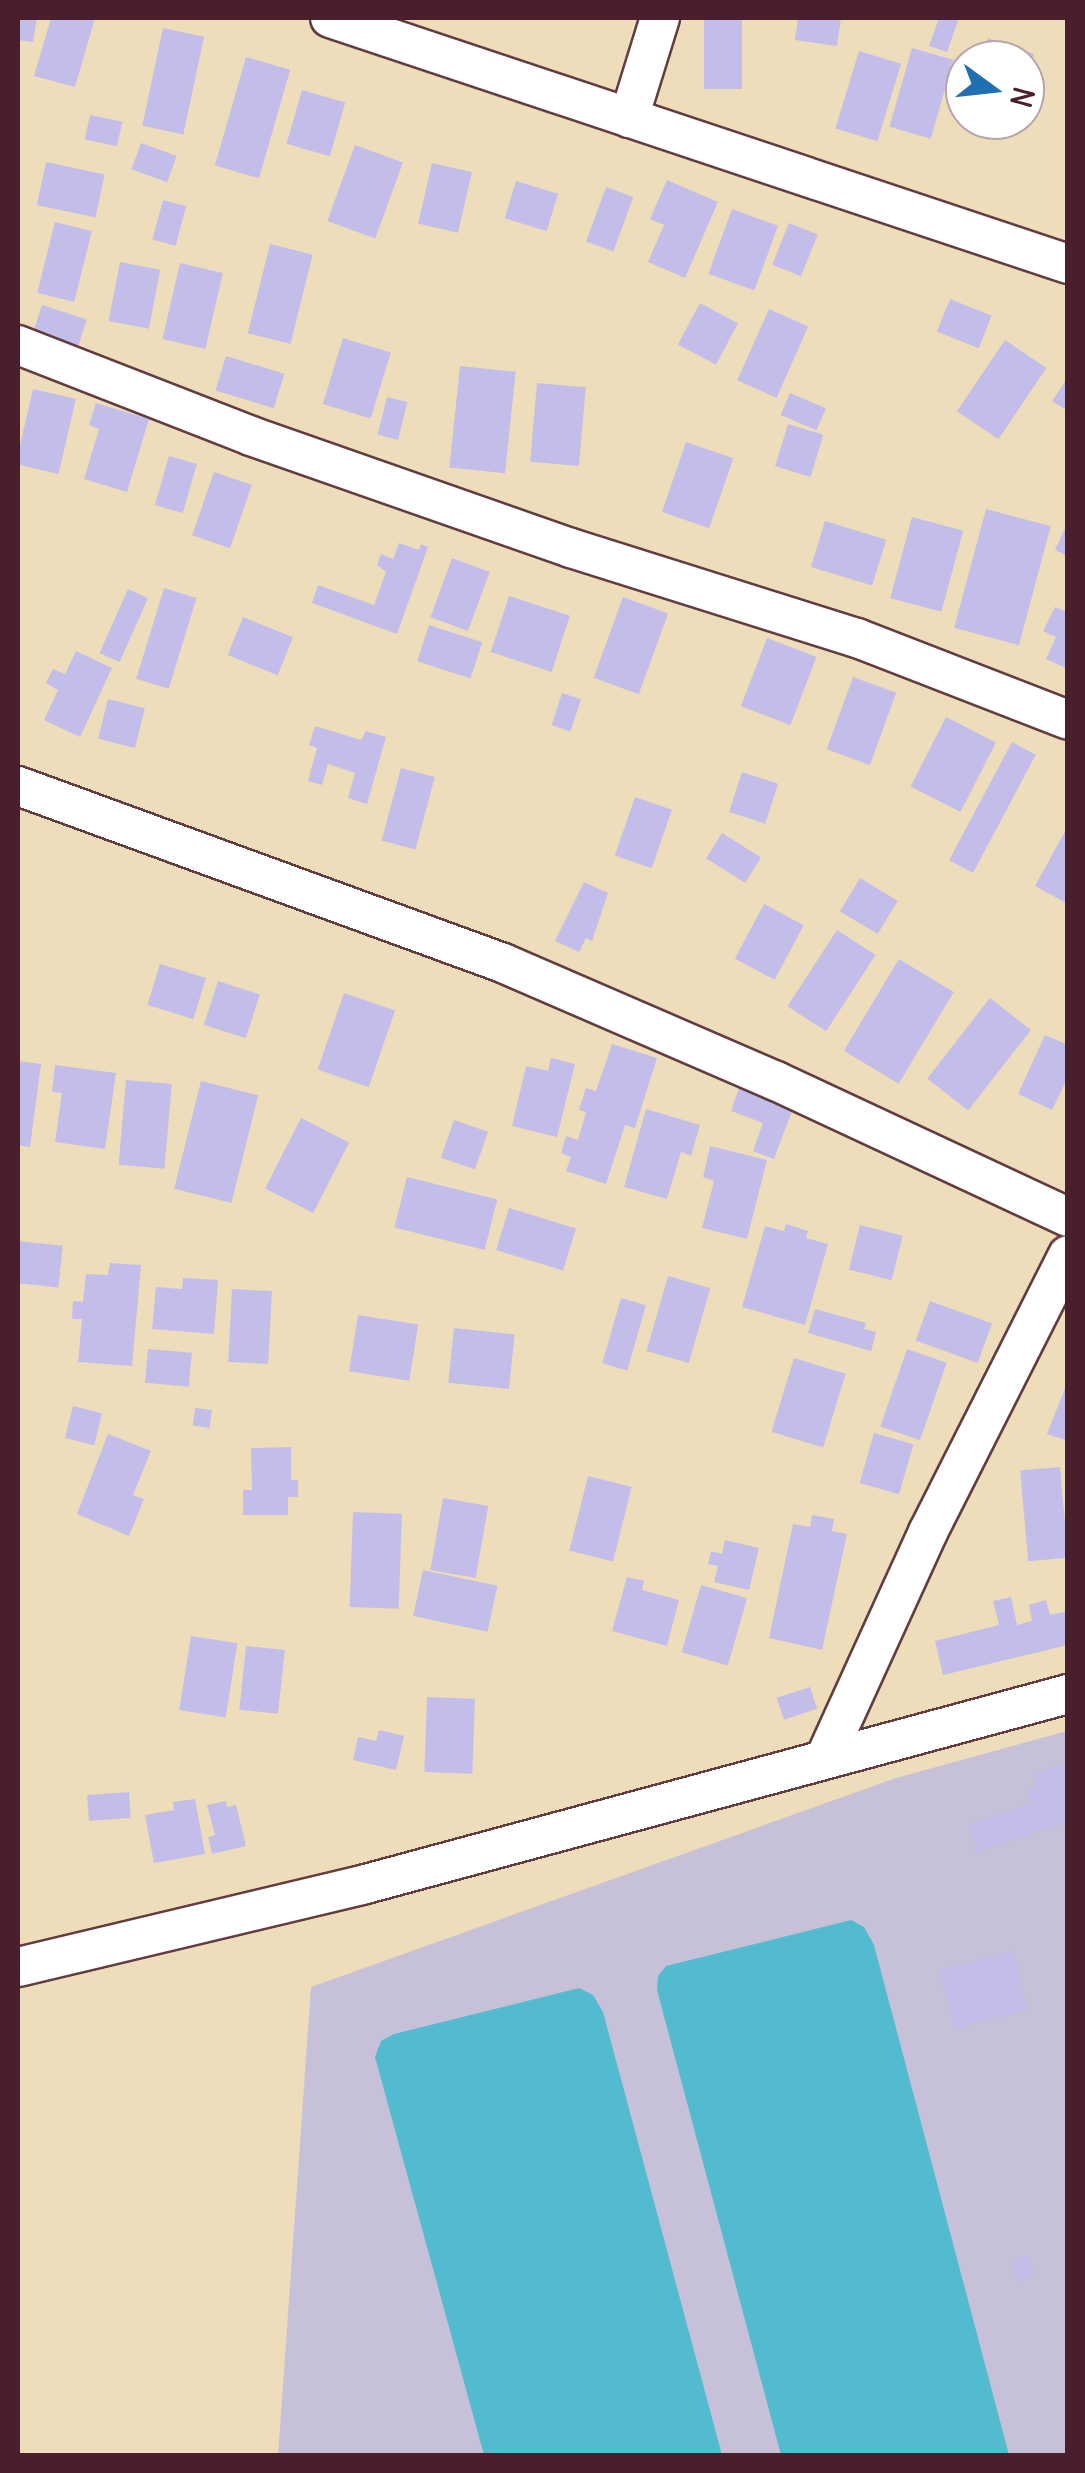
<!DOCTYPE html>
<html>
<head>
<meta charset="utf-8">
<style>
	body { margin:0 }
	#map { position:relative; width:1085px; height:2473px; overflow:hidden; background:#eeddba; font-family:Delius,sans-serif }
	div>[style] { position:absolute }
	.industrial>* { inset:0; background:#c7c0d9 }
	.water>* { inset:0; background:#53bbd0 }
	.building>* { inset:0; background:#c3bee9; transform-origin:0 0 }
	.roads { filter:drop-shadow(2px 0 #633c40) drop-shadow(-2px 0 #633c40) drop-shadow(0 2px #633c40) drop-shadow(0 -2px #633c40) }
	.minor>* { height:38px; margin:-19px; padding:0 19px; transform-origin:19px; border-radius:19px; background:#fff }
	span { translate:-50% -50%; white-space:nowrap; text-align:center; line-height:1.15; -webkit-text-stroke:8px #fff; paint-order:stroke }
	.frame { position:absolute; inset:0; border:20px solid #4a1f2b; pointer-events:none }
	.north { position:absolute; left:945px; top:40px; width:100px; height:100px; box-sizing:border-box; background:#fff; border:2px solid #b7a5aa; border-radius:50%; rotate:105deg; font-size:28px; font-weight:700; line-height:40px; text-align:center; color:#4a1f2b }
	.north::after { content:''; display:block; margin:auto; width:35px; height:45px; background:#1f6fb2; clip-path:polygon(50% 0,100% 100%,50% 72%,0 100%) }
</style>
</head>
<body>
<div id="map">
	<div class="industrial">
		<div style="clip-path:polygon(1067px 1731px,1067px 2455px,278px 2456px,311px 1987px,896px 1778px)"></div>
	</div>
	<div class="water">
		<div style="clip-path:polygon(851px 1920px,864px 1927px,874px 1945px,1009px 2455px,781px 2455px,657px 1990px,658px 1976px,666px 1966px)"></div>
		<div style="clip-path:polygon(579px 1988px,593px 1995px,603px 2012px,722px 2455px,484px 2455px,375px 2057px,381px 2041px,394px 2034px)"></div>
	</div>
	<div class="building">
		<div style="clip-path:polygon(18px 18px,37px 18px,33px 42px,18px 40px)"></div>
		<div style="clip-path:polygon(51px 18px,95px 18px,75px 87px,34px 76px)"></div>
		<div style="left:704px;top:18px;width:38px;height:71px"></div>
		<div style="clip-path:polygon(798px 18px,841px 18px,837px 46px,795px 40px)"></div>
		<div style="clip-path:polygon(939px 18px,959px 18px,947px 52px,929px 46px)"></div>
		<div style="left:163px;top:28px;width:42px;height:100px;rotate:12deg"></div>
		<div style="clip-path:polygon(988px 38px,1034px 54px,1026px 79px,1025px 60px,981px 60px)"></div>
		<div style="left:912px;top:48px;width:43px;height:82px;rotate:16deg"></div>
		<div style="left:859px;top:51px;width:44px;height:81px;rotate:17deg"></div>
		<div style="left:246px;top:57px;width:46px;height:113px;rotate:16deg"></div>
		<div style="left:302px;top:90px;width:45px;height:56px;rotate:16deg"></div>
		<div style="left:90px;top:115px;width:33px;height:25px;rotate:12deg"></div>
		<div style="left:141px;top:143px;width:38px;height:28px;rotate:20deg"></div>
		<div style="left:355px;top:145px;width:51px;height:81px;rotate:20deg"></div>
		<div style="left:46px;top:162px;width:60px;height:44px;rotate:12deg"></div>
		<div style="left:432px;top:163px;width:41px;height:62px;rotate:13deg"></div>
		<div style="clip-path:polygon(667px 180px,718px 202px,685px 278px,648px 262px,664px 225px,650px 219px)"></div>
		<div style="left:516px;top:181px;width:44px;height:39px;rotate:17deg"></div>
		<div style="left:606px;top:187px;width:29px;height:58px;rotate:20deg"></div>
		<div style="left:163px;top:200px;width:24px;height:41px;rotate:15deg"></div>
		<div style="left:732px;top:209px;width:49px;height:69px;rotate:20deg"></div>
		<div style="left:55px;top:222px;width:38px;height:73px;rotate:14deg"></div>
		<div style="left:789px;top:223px;width:31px;height:45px;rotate:22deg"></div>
		<div style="left:270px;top:244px;width:44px;height:92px;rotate:14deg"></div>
		<div style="left:120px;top:262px;width:41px;height:60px;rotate:11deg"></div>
		<div style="left:180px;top:263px;width:44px;height:78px;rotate:13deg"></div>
		<div style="left:950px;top:299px;width:45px;height:35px;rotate:22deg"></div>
		<div style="left:700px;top:303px;width:43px;height:47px;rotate:28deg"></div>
		<div style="left:42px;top:305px;width:47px;height:28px;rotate:18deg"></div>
		<div style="left:769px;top:309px;width:43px;height:78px;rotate:24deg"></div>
		<div style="left:343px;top:338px;width:50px;height:69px;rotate:17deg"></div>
		<div style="left:1005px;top:340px;width:50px;height:86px;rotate:34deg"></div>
		<div style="left:226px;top:356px;width:61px;height:36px;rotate:17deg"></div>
		<div style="left:460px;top:366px;width:56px;height:102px;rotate:6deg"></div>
		<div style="clip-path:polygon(1068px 377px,1068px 411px,1052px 401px)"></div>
		<div style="left:537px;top:383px;width:49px;height:79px;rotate:5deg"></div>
		<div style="left:33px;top:389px;width:44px;height:77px;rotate:13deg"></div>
		<div style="left:790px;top:393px;width:39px;height:24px;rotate:23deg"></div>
		<div style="left:387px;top:397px;width:21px;height:39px;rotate:14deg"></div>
		<div style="clip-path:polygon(96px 403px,149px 419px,127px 492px,84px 479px,99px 429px,89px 425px)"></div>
		<div style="left:788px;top:424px;width:37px;height:44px;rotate:17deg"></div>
		<div style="left:686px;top:442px;width:50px;height:74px;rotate:19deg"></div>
		<div style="left:169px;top:456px;width:29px;height:51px;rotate:16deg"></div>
		<div style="left:214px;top:472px;width:40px;height:67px;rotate:19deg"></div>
		<div style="left:986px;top:509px;width:67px;height:123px;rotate:15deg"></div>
		<div style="left:912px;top:517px;width:53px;height:84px;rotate:15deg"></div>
		<div style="left:825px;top:521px;width:64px;height:48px;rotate:17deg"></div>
		<div style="clip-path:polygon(1068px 522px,1068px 556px,1055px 550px)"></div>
		<div style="clip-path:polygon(399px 543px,419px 550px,421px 544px,428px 547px,397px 634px,312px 603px,318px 585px,374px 605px,386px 572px,377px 565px,381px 554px,393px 559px)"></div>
		<div style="left:452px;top:558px;width:40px;height:63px;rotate:20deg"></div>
		<div style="left:164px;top:588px;width:34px;height:95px;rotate:17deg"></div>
		<div style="left:128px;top:589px;width:22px;height:70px;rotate:24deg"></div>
		<div style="left:509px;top:596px;width:64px;height:59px;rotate:18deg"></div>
		<div style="left:623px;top:597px;width:48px;height:86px;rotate:20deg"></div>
		<div style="clip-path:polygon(1055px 607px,1068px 612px,1068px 669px,1046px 659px,1056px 637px,1043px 631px)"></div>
		<div style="left:243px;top:617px;width:54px;height:41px;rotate:22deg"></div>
		<div style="left:429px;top:625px;width:56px;height:38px;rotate:18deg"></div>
		<div style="left:767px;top:638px;width:53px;height:73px;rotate:21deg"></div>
		<div style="clip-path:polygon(76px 651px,112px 668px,80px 737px,44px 720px,58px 690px,46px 683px,53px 669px,65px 674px)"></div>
		<div style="left:853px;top:677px;width:46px;height:77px;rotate:20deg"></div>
		<div style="left:562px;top:693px;width:20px;height:34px;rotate:18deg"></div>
		<div style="left:108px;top:699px;width:38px;height:41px;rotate:14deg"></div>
		<div style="left:946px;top:717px;width:56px;height:78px;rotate:27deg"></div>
		<div style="clip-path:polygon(315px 726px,361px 740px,366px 731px,386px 737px,367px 804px,348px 798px,355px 773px,328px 764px,322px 785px,308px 781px,317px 748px,309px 745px)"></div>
		<div style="left:1012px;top:742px;width:27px;height:134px;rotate:28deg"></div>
		<div style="left:401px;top:768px;width:35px;height:75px;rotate:15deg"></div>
		<div style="left:742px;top:772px;width:38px;height:42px;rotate:18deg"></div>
		<div style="left:635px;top:797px;width:39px;height:62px;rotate:19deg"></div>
		<div style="clip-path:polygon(1068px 826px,1068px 904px,1035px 886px)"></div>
		<div style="left:722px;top:833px;width:46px;height:30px;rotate:32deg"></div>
		<div style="left:860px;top:878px;width:44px;height:39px;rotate:31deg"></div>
		<div style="clip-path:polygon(584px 882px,608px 893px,592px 941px,586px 938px,579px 952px,555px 941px)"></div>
		<div style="left:764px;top:904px;width:45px;height:62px;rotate:28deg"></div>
		<div style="left:837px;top:930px;width:46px;height:91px;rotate:33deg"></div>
		<div style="left:899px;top:959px;width:64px;height:107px;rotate:31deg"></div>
		<div style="left:160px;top:964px;width:48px;height:43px;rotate:17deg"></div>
		<div style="left:218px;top:981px;width:44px;height:46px;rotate:18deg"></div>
		<div style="left:344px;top:993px;width:54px;height:81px;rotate:19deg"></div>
		<div style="left:990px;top:998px;width:52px;height:102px;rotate:38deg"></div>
		<div style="clip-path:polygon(1045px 1035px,1068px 1045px,1068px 1077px,1052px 1110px,1018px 1094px)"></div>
		<div style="clip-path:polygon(612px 1044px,657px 1058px,635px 1128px,625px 1125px,606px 1184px,566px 1171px,571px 1157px,561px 1153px,566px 1136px,578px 1140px,586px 1112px,579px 1110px,586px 1088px,596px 1091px)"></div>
		<div style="clip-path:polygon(551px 1058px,575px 1064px,557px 1137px,512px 1126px,526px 1066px,548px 1071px)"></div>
		<div style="clip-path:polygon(18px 1061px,41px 1064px,30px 1147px,18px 1145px)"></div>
		<div style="clip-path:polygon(55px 1065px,116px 1073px,105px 1149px,55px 1142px,62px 1093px,52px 1092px)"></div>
		<div style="left:126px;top:1080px;width:46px;height:85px;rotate:5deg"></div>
		<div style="left:201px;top:1081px;width:59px;height:111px;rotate:14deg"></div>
		<div style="clip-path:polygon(741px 1082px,795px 1103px,774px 1159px,753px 1151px,763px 1123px,731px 1111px)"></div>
		<div style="clip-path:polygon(646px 1109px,700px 1125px,691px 1156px,681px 1152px,667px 1199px,624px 1187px)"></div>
		<div style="left:301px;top:1118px;width:54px;height:79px;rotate:27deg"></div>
		<div style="left:454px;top:1120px;width:36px;height:40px;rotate:19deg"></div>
		<div style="clip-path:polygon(710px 1146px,767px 1160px,747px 1239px,702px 1228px,714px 1181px,703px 1177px)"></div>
		<div style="left:407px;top:1177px;width:93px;height:52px;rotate:14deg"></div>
		<div style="left:509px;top:1208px;width:70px;height:44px;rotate:17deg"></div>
		<div style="clip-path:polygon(786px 1224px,808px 1231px,806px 1238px,828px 1244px,805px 1325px,742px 1307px,765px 1226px,784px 1231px)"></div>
		<div style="left:860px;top:1225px;width:44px;height:46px;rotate:14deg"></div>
		<div style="left:18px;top:1241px;width:45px;height:42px;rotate:6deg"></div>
		<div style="clip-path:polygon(110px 1263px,141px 1265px,132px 1366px,78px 1362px,82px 1319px,72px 1319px,73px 1301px,83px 1302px,86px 1274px,108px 1275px)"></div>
		<div style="left:668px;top:1276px;width:44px;height:78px;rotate:16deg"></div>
		<div style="clip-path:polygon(183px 1278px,218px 1280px,214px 1334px,152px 1329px,156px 1287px,182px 1289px)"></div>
		<div style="left:232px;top:1289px;width:40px;height:73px;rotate:3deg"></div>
		<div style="left:621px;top:1298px;width:26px;height:68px;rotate:16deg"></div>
		<div style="left:930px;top:1301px;width:66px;height:42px;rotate:20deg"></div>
		<div style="clip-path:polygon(815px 1309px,866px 1323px,864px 1329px,876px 1332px,871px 1351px,808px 1333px)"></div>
		<div style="left:358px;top:1315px;width:61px;height:57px;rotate:9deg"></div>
		<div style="left:454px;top:1328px;width:61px;height:55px;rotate:6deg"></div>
		<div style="left:148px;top:1349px;width:44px;height:34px;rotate:5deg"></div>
		<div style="left:907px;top:1349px;width:42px;height:82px;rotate:19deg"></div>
		<div style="left:794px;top:1358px;width:54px;height:77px;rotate:17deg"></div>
		<div style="clip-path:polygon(1068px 1381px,1068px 1441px,1047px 1434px)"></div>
		<div style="left:73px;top:1406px;width:30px;height:33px;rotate:14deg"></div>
		<div style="left:195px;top:1408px;width:17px;height:18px;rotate:7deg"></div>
		<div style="left:874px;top:1433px;width:41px;height:52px;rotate:16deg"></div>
		<div style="clip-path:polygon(108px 1434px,151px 1451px,133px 1495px,144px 1499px,129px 1536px,77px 1514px)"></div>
		<div style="clip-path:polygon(291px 1447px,291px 1480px,298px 1480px,298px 1497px,288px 1497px,288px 1515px,243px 1515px,243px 1490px,252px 1490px,251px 1448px)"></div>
		<div style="left:1060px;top:1467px;width:91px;height:40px;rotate:85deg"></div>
		<div style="left:588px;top:1476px;width:45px;height:77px;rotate:14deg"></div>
		<div style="left:443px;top:1498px;width:46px;height:73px;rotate:10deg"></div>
		<div style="left:353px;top:1512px;width:49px;height:95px;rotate:2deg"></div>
		<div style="clip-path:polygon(812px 1515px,834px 1519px,832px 1531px,847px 1534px,822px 1650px,769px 1638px,793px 1524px,810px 1527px)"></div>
		<div style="clip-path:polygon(725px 1540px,759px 1548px,749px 1590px,714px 1582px,718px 1566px,708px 1564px,711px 1551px,722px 1554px)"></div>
		<div style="left:423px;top:1570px;width:76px;height:47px;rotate:12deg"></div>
		<div style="clip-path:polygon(627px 1577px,644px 1581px,642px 1590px,679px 1600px,667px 1646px,612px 1631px)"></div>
		<div style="left:701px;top:1585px;width:48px;height:70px;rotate:16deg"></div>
		<div style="clip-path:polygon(1011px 1597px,1017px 1625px,1032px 1621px,1029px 1605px,1046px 1600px,1050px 1615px,1068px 1611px,1068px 1645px,943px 1675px,935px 1641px,999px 1625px,993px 1601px)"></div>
		<div style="left:191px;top:1636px;width:47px;height:75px;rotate:9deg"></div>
		<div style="left:246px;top:1646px;width:39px;height:64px;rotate:6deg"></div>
		<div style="left:810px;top:1687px;width:23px;height:35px;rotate:72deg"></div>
		<div style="left:427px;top:1697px;width:48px;height:75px;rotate:2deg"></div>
		<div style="clip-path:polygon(379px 1730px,404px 1736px,396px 1770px,353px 1760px,358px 1737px,376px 1741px)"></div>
		<div style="clip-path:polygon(1068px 1762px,1068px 1822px,977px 1852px,968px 1824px,1032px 1804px,1027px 1790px,1038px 1787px,1033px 1773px)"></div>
		<div style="left:129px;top:1792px;width:26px;height:42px;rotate:86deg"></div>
		<div style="clip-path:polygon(195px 1799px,205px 1854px,154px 1863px,145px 1815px,174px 1810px,173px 1802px)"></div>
		<div style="clip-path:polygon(226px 1801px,227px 1807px,236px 1805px,246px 1846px,212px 1854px,208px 1837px,215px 1835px,207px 1805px)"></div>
		<div style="left:1012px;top:1951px;width:60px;height:75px;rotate:75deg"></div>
		<div style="left:1027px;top:2256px;width:21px;height:17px;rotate:71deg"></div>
	</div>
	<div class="roads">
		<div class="minor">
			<div style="left:330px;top:18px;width:778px;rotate:18.43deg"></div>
			<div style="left:629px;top:118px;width:105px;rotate:-72.8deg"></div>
			<div style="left:18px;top:345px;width:250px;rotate:21.3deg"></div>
			<div style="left:251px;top:436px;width:339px;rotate:19.3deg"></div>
			<div style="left:571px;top:548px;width:300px;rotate:17.5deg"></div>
			<div style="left:857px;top:638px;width:226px;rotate:21.2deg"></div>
			<div style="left:18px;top:786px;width:516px;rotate:20.05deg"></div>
			<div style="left:503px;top:963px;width:297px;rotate:23.4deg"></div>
			<div style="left:776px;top:1081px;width:322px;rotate:25deg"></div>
			<div style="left:825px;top:1758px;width:248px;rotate:-65.5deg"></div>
			<div style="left:928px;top:1532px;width:310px;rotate:-63.2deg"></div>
			<div style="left:18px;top:1967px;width:354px;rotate:-13.4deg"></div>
			<div style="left:362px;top:1885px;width:731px;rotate:-15.14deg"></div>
		</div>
	</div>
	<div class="frame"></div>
	<div class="north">N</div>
</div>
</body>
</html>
